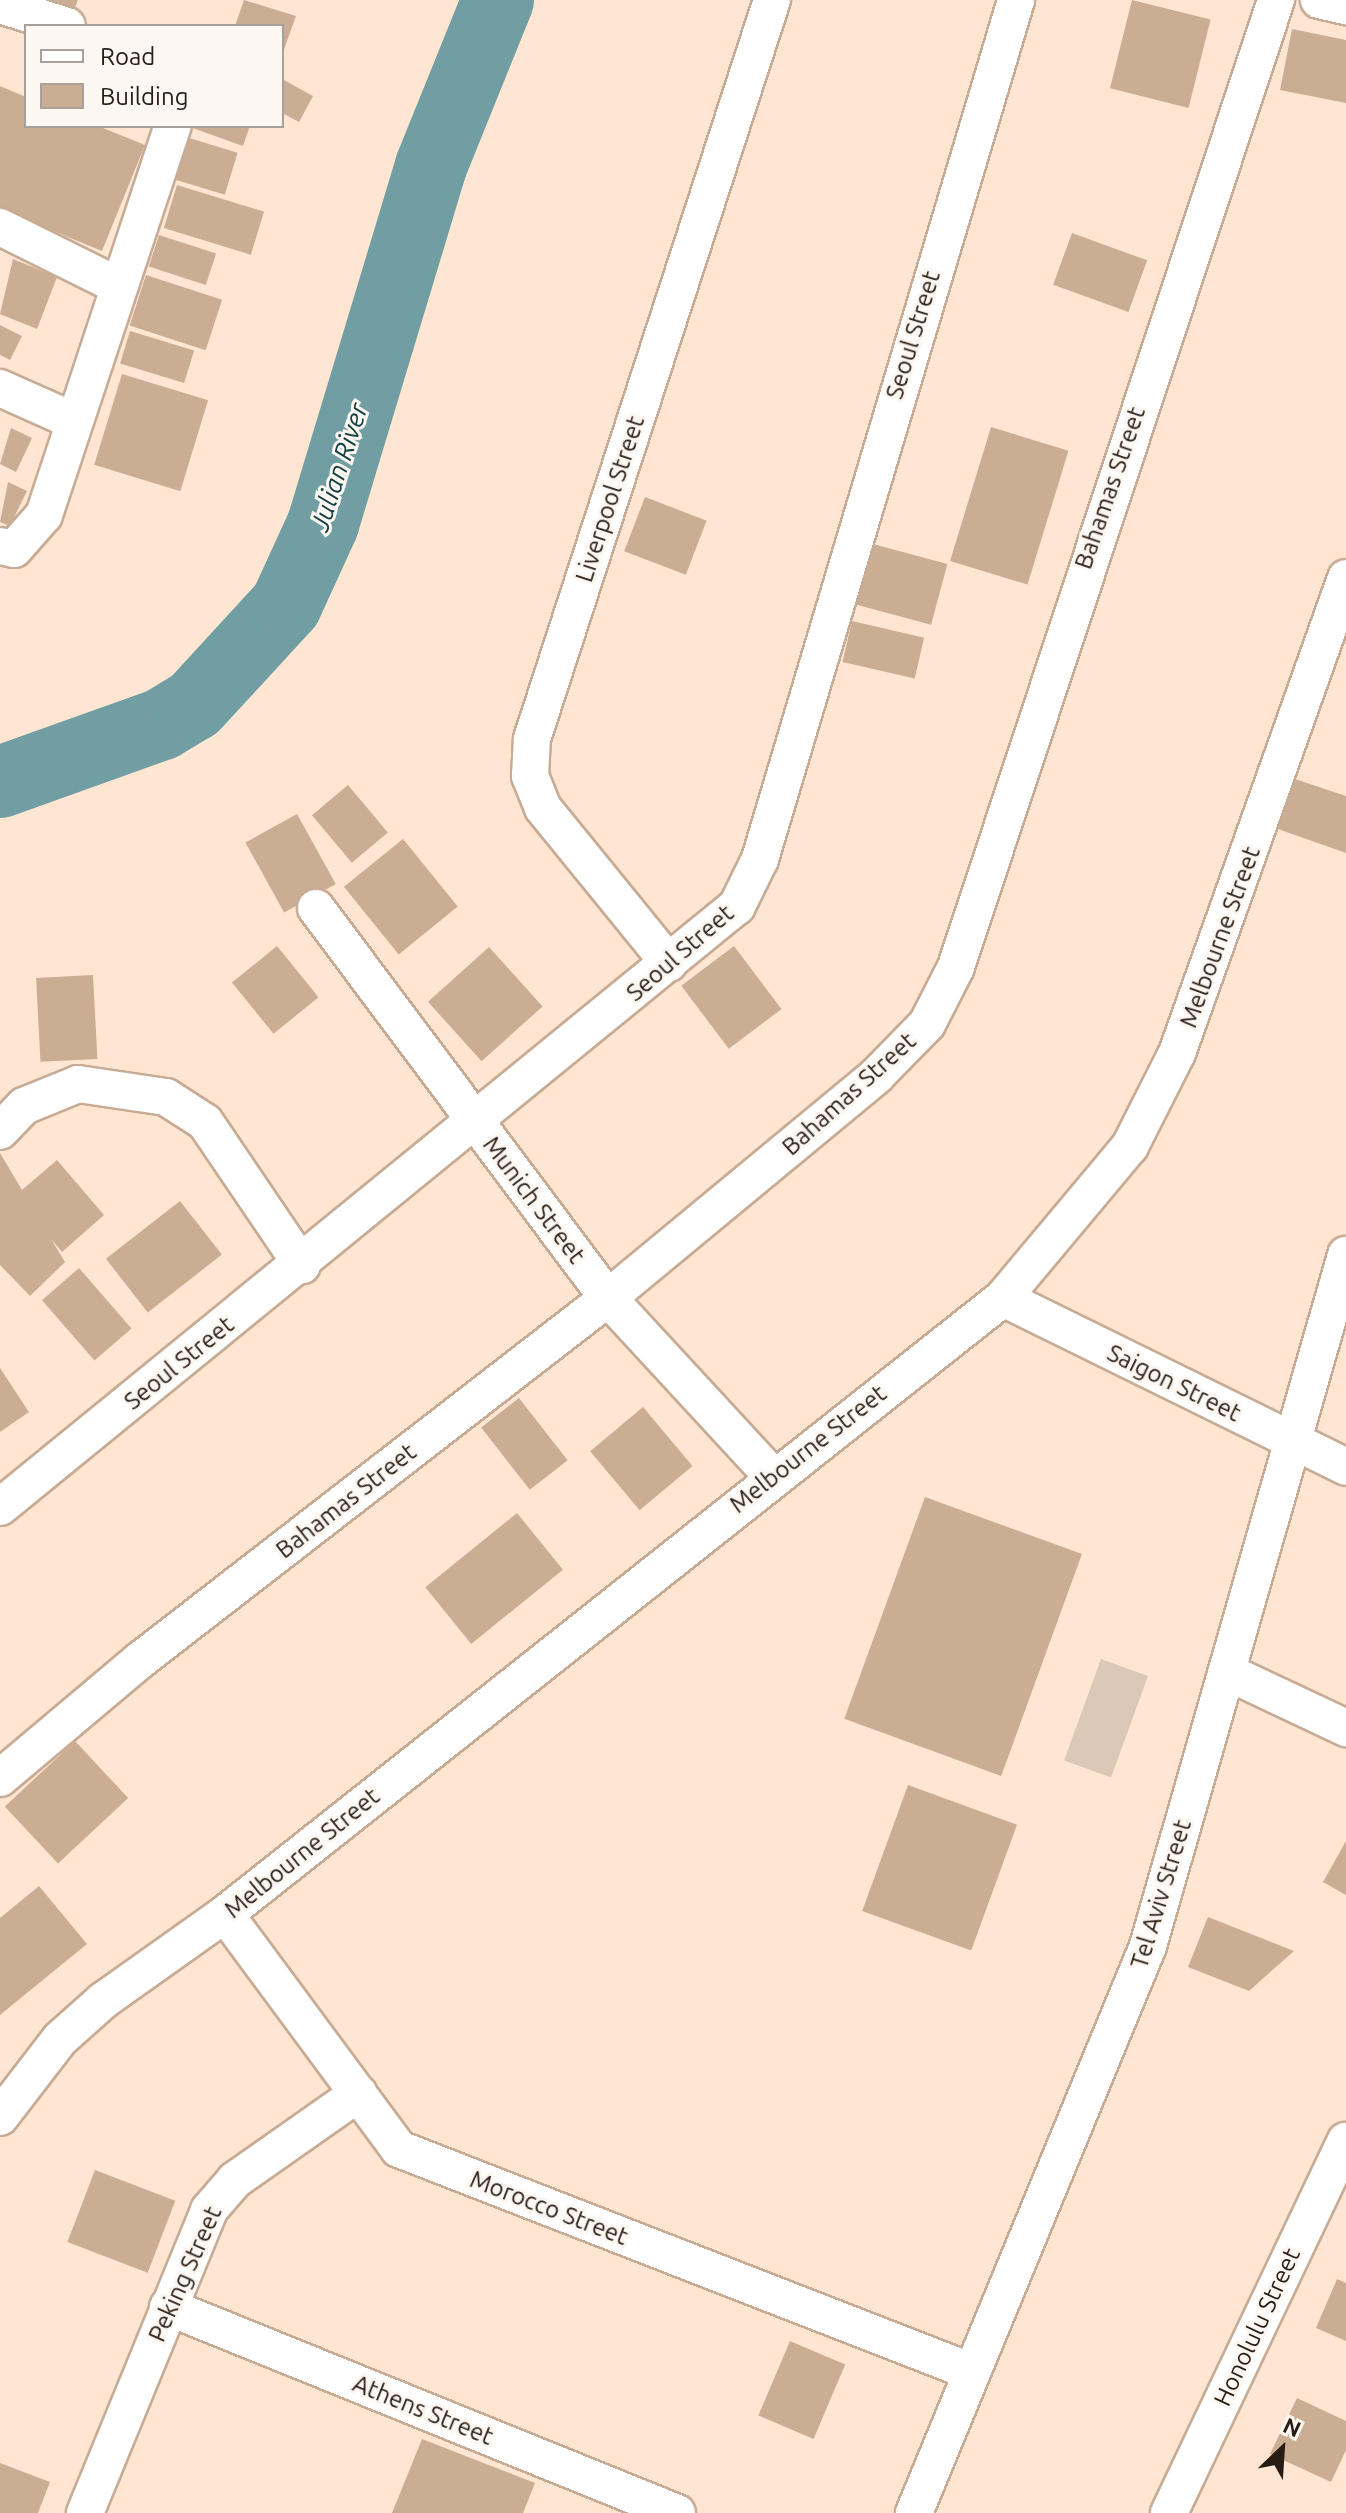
<!DOCTYPE html>
<html>
<head>
<meta charset="utf-8">
<style>
	body { margin:0 }
	#map { position:relative; width:1346px; height:2513px; overflow:hidden; background:#fee6d3; font-family:Ubuntu,sans-serif }
	div>[style] { position:absolute }
	.green>* { inset:0; background:#dcc8b7; transform-origin:0 0 }
	.river>* { height:72px; margin:-36px; padding:0 36px; transform-origin:36px; border-radius:36px; background:#709ea3 }
	.building>* { inset:0; background:#cbad94; transform-origin:0 0 }
	.roads { filter:drop-shadow(2px 0 #c7ab95) drop-shadow(-2px 0 #c7ab95) drop-shadow(0 2px #c7ab95) drop-shadow(0 -2px #c7ab95) }
	.minor>* { height:36px; margin:-18px; padding:0 18px; transform-origin:18px; border-radius:18px; background:#fff }
	span { translate:-50% -50%; white-space:nowrap; text-align:center; line-height:1.15; -webkit-text-stroke:6px #fdf7f2; paint-order:stroke }
	.street-label { font-size:24px; color:#281d15 }
	.water-label { font-size:26px; color:#144044; font-style:italic }
	.legend { position:absolute; left:24px; top:24px; width:260px; height:104px; box-sizing:border-box; background:#fdf7f2; border:2px solid #a8a09a; margin:0; padding:10px 14px; list-style:none; font-size:24px; color:#281d15 }
	.legend li { display:flex; align-items:center; gap:16px; height:40px }
	.legend b { width:40px; border:2px solid #a8a09a }
	.north { position:absolute; left:1242px; top:2409px; width:80px; height:80px; -webkit-text-stroke:6px #fdf7f2; paint-order:stroke; rotate:25deg; font-size:22px; font-weight:700; line-height:32px; text-align:center; color:#281d15 }
	.north::after { content:''; display:block; margin:auto; width:28px; height:36px; background:#281d15; clip-path:polygon(50% 0,100% 100%,50% 72%,0 100%) }
</style>
</head>
<body>
<div id="map">
	<div class="green">
		<div style="left:1101px;top:1659px;width:50px;height:108px;rotate:20deg"></div>
	</div>
	<div class="river">
		<div style="left:0;top:782px;width:172px;rotate:-19.7deg"></div>
		<div style="left:162px;top:724px;width:37px;rotate:-31deg"></div>
		<div style="left:194px;top:705px;width:136px;rotate:-47.4deg"></div>
		<div style="left:286px;top:605px;width:89px;rotate:-65.4deg"></div>
		<div style="left:323px;top:524px;width:374px;rotate:-73.2deg"></div>
		<div style="left:431px;top:166px;width:179px;rotate:-68deg"></div>
	</div>
	<div class="building">
		<div style="clip-path:polygon(35px 0,78px 0,72px 15px)"></div>
		<div style="clip-path:polygon(244px 0,296px 16px,282px 55px,282px 26px,235px 26px)"></div>
		<div style="left:1132px;top:0;width:81px;height:91px;rotate:14deg"></div>
		<div style="clip-path:polygon(1292px 29px,1346px 40px,1346px 103px,1280px 90px)"></div>
		<div style="clip-path:polygon(282px 79px,313px 96px,299px 122px,282px 113px)"></div>
		<div style="clip-path:polygon(0 86px,26px 97px,26px 126px,98px 126px,145px 145px,102px 251px,0 209px)"></div>
		<div style="clip-path:polygon(187px 126px,250px 126px,243px 146px)"></div>
		<div style="left:186px;top:137px;width:54px;height:44px;rotate:17deg"></div>
		<div style="left:177px;top:185px;width:91px;height:45px;rotate:17deg"></div>
		<div style="left:1072px;top:233px;width:80px;height:55px;rotate:20deg"></div>
		<div style="left:159px;top:235px;width:60px;height:33px;rotate:18deg"></div>
		<div style="clip-path:polygon(13px 259px,57px 277px,37px 329px,0 314px)"></div>
		<div style="left:146px;top:275px;width:80px;height:53px;rotate:18deg"></div>
		<div style="clip-path:polygon(0 325px,22px 336px,10px 360px,0 355px)"></div>
		<div style="left:130px;top:331px;width:67px;height:34px;rotate:17deg"></div>
		<div style="left:122px;top:374px;width:90px;height:95px;rotate:17deg"></div>
		<div style="left:991px;top:427px;width:81px;height:140px;rotate:17deg"></div>
		<div style="clip-path:polygon(11px 428px,32px 438px,16px 472px,0 464px)"></div>
		<div style="clip-path:polygon(8px 482px,27px 491px,10px 526px,0 522px)"></div>
		<div style="left:645px;top:497px;width:66px;height:58px;rotate:21deg"></div>
		<div style="left:873px;top:544px;width:77px;height:63px;rotate:15deg"></div>
		<div style="left:852px;top:621px;width:74px;height:42px;rotate:13deg"></div>
		<div style="clip-path:polygon(1292px 778px,1346px 796px,1346px 853px,1275px 828px)"></div>
		<div style="left:348px;top:785px;width:62px;height:47px;rotate:50deg"></div>
		<div style="left:297px;top:814px;width:80px;height:59px;rotate:61deg"></div>
		<div style="left:403px;top:839px;width:87px;height:76px;rotate:51deg"></div>
		<div style="left:277px;top:946px;width:66px;height:58px;rotate:51deg"></div>
		<div style="left:734px;top:946px;width:79px;height:66px;rotate:53deg"></div>
		<div style="left:489px;top:947px;width:80px;height:82px;rotate:48deg"></div>
		<div style="left:93px;top:975px;width:84px;height:57px;rotate:87deg"></div>
		<div style="clip-path:polygon(0 1153px,22px 1190px,57px 1160px,104px 1215px,62px 1252px,51px 1239px,65px 1262px,30px 1296px,0 1265px)"></div>
		<div style="left:180px;top:1201px;width:68px;height:94px;rotate:52deg"></div>
		<div style="left:79px;top:1268px;width:80px;height:49px;rotate:49deg"></div>
		<div style="clip-path:polygon(0 1368px,29px 1412px,0 1432px)"></div>
		<div style="left:519px;top:1398px;width:79px;height:48px;rotate:52deg"></div>
		<div style="left:643px;top:1407px;width:77px;height:69px;rotate:50deg"></div>
		<div style="left:925px;top:1497px;width:167px;height:236px;rotate:20deg"></div>
		<div style="left:517px;top:1513px;width:73px;height:118px;rotate:51deg"></div>
		<div style="left:75px;top:1741px;width:78px;height:96px;rotate:47deg"></div>
		<div style="left:908px;top:1785px;width:116px;height:134px;rotate:20deg"></div>
		<div style="clip-path:polygon(1346px 1841px,1346px 1895px,1323px 1882px)"></div>
		<div style="clip-path:polygon(39px 1886px,87px 1944px,0 2015px,0 1918px)"></div>
		<div style="clip-path:polygon(1208px 1917px,1294px 1951px,1249px 1991px,1188px 1967px)"></div>
		<div style="left:95px;top:2170px;width:86px;height:77px;rotate:21deg"></div>
		<div style="clip-path:polygon(1337px 2279px,1346px 2283px,1346px 2341px,1316px 2328px)"></div>
		<div style="left:790px;top:2341px;width:60px;height:81px;rotate:23deg"></div>
		<div style="clip-path:polygon(1297px 2398px,1346px 2421px,1346px 2450px,1331px 2482px,1270px 2454px)"></div>
		<div style="clip-path:polygon(422px 2439px,535px 2483px,523px 2513px,392px 2513px)"></div>
		<div style="clip-path:polygon(0 2463px,50px 2482px,38px 2513px,0 2513px)"></div>
	</div>
	<div class="roads">
		<div class="minor">
			<div style="left:1319px;top:0;width:28px;rotate:13deg"></div>
			<div style="left:0;top:5px;width:70px;rotate:17.4deg"></div>
			<div style="left:0;top:227px;width:133px;rotate:26.4deg"></div>
			<div style="left:0;top:388px;width:79px;rotate:24deg"></div>
			<div style="left:0;top:546px;width:14px;rotate:12deg"></div>
			<div style="left:14px;top:549px;width:45px;rotate:-48.6deg"></div>
			<div style="left:44px;top:515px;width:410px;rotate:-71.7deg"></div>
			<div style="left:316px;top:908px;width:487px;rotate:53.2deg"></div>
			<div style="left:608px;top:1298px;width:242px;rotate:47.3deg"></div>
			<div style="left:669px;top:963px;width:200px;rotate:-129.1deg"></div>
			<div style="left:543px;top:808px;width:35px;rotate:-112deg"></div>
			<div style="left:530px;top:776px;width:37px;rotate:-87deg"></div>
			<div style="left:532px;top:739px;width:777px;rotate:-72.01deg"></div>
			<div style="left:0;top:1131px;width:35px;rotate:-46deg"></div>
			<div style="left:24px;top:1106px;width:58px;rotate:-22.2deg"></div>
			<div style="left:78px;top:1084px;width:89px;rotate:8.4deg"></div>
			<div style="left:166px;top:1097px;width:46px;rotate:32.7deg"></div>
			<div style="left:205px;top:1122px;width:173px;rotate:55.9deg"></div>
			<div style="left:1003px;top:1298px;width:382px;rotate:26.2deg"></div>
			<div style="left:0;top:1507px;width:951px;rotate:-39.2deg"></div>
			<div style="left:737px;top:906px;width:52px;rotate:-63.9deg"></div>
			<div style="left:760px;top:859px;width:896px;rotate:-73.4deg"></div>
			<div style="left:1227px;top:1672px;width:132px;rotate:25.2deg"></div>
			<div style="left:0;top:1778px;width:182px;rotate:-40.1deg"></div>
			<div style="left:139px;top:1661px;width:593px;rotate:-37.74deg"></div>
			<div style="left:608px;top:1298px;width:348px;rotate:-39.6deg"></div>
			<div style="left:876px;top:1076px;width:73px;rotate:-45.6deg"></div>
			<div style="left:927px;top:1024px;width:64px;rotate:-63deg"></div>
			<div style="left:956px;top:967px;width:1019px;rotate:-71.69deg"></div>
			<div style="left:225px;top:1914px;width:292px;rotate:53.5deg"></div>
			<div style="left:399px;top:2149px;width:615px;rotate:21.26deg"></div>
			<div style="left:0;top:2117px;width:98px;rotate:-52.4deg"></div>
			<div style="left:60px;top:2039px;width:59px;rotate:-41.6deg"></div>
			<div style="left:104px;top:2000px;width:148px;rotate:-35.4deg"></div>
			<div style="left:225px;top:1914px;width:992px;rotate:-38.37deg"></div>
			<div style="left:1003px;top:1298px;width:198px;rotate:-50.1deg"></div>
			<div style="left:1130px;top:1146px;width:104px;rotate:-63.2deg"></div>
			<div style="left:1177px;top:1053px;width:504px;rotate:-70.41deg"></div>
			<div style="left:168px;top:2307px;width:549px;rotate:22.03deg"></div>
			<div style="left:85px;top:2513px;width:327px;rotate:-67.7deg"></div>
			<div style="left:209px;top:2210px;width:40px;rotate:-49deg"></div>
			<div style="left:235px;top:2180px;width:151px;rotate:-35.1deg"></div>
			<div style="left:914px;top:2513px;width:613px;rotate:-67.57deg"></div>
			<div style="left:1148px;top:1946px;width:719px;rotate:-74.01deg"></div>
			<div style="left:1169px;top:2513px;width:412px;rotate:-64.6deg"></div>
		</div>
	</div>
	<div class="street-label">
		<span style="left:913px;top:335px;rotate:-73deg">Seoul Street</span>
		<span style="left:1110px;top:488px;rotate:-71deg">Bahamas Street</span>
		<span style="left:610px;top:499px;rotate:-72deg">Liverpool Street</span>
		<span style="left:1220px;top:937px;rotate:-70deg">Melbourne Street</span>
		<span style="left:680px;top:953px;rotate:-41deg">Seoul Street</span>
		<span style="left:849px;top:1094px;rotate:-42deg">Bahamas Street</span>
		<span style="left:534px;top:1200px;rotate:53deg">Munich Street</span>
		<span style="left:179px;top:1363px;rotate:-39deg">Seoul Street</span>
		<span style="left:1174px;top:1383px;rotate:26deg">Saigon Street</span>
		<span style="left:808px;top:1449px;rotate:-38deg">Melbourne Street</span>
		<span style="left:346px;top:1501px;rotate:-38deg">Bahamas Street</span>
		<span style="left:302px;top:1853px;rotate:-39deg">Melbourne Street</span>
		<span style="left:1161px;top:1894px;rotate:-73deg">Tel Aviv Street</span>
		<span style="left:549px;top:2208px;rotate:21deg">Morocco Street</span>
		<span style="left:185px;top:2274px;rotate:-66deg">Peking Street</span>
		<span style="left:1257px;top:2327px;rotate:-65deg">Honolulu Street</span>
		<span style="left:423px;top:2410px;rotate:22deg">Athens Street</span>
	</div>
	<div class="water-label">
		<span style="left:339px;top:467px;rotate:-72deg">Julian River</span>
	</div>
	<ul class="legend">
	<li><b style="height:10px;background:#fff"></b>Road</li>
	<li><b style="height:22px;background:#cbad94"></b>Building</li>
	</ul>
	<div class="north">N</div>
</div>
</body>
</html>
